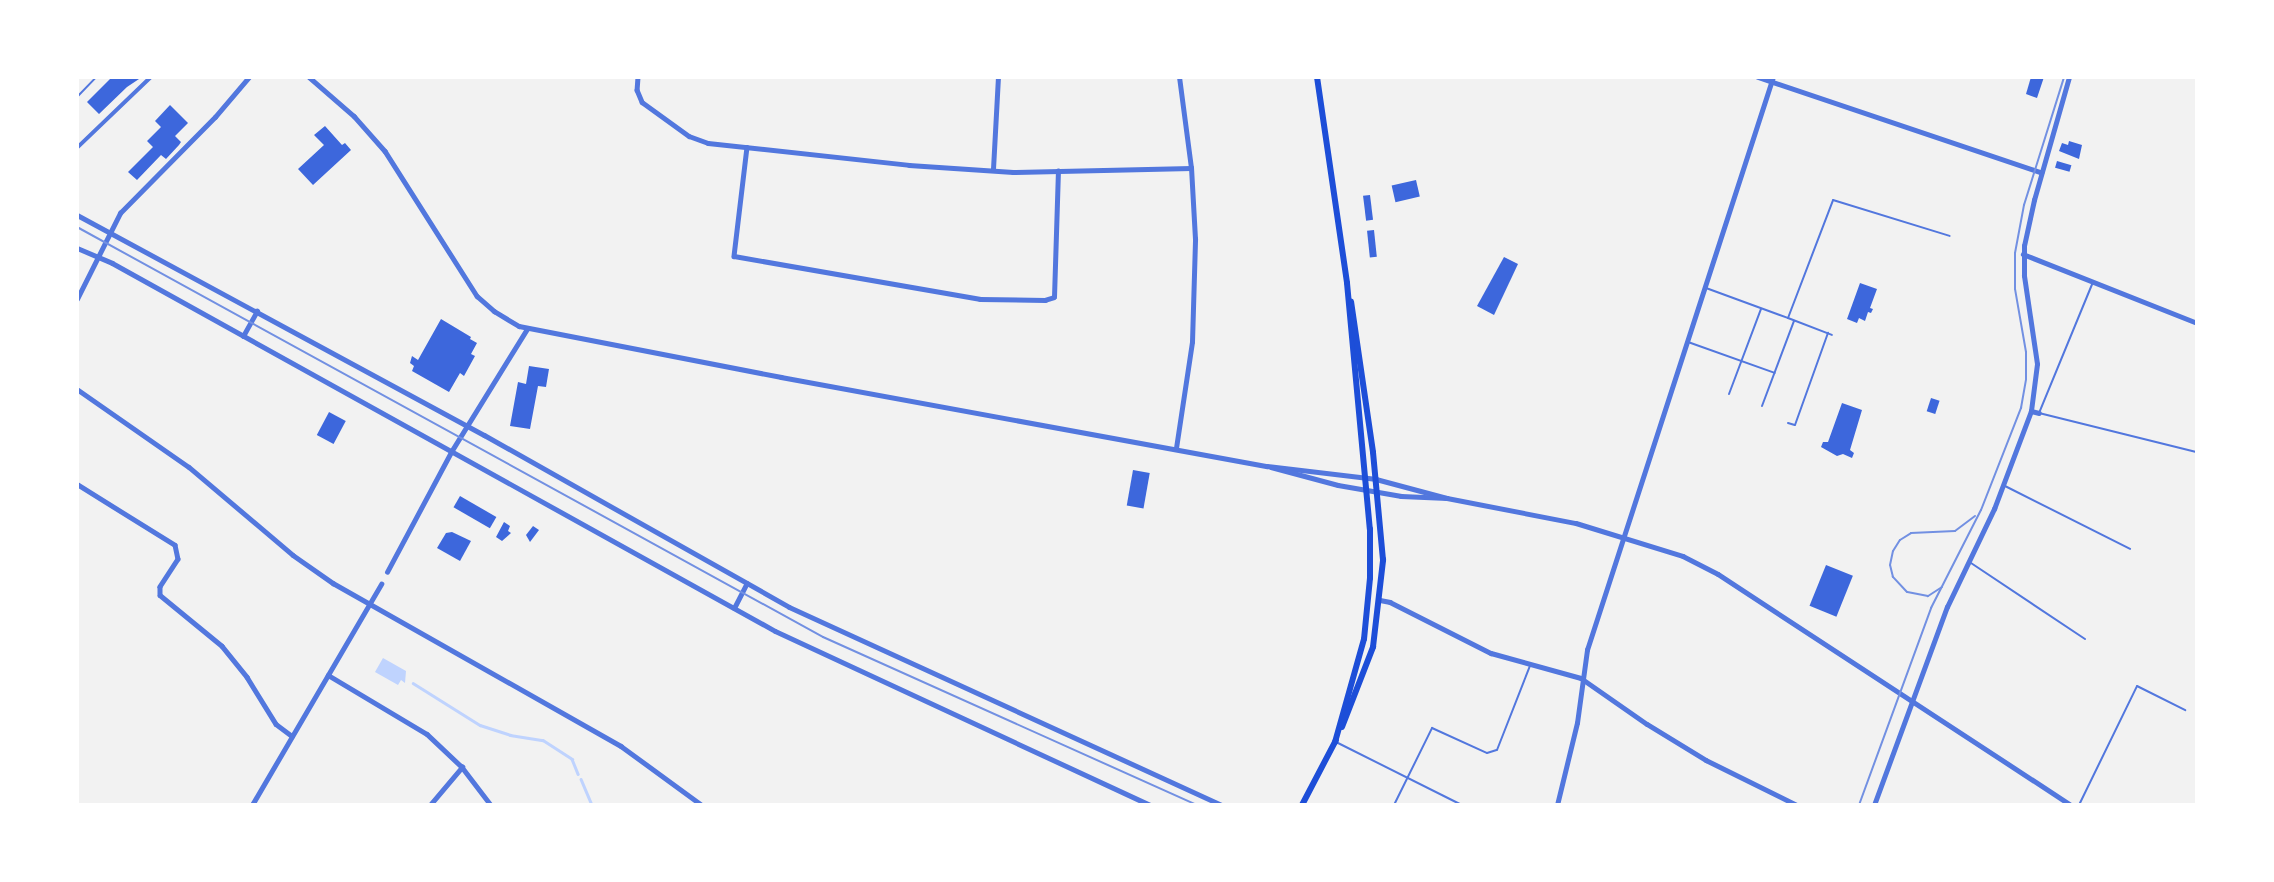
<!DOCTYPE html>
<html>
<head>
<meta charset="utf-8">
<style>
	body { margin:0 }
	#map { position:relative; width:2274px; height:882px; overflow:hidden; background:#f2f2f2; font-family:Cabin,sans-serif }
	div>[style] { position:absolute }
	.water>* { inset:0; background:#bfd3fe }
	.stream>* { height:2.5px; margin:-1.25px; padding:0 1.25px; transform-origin:1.25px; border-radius:1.25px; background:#bfd3fe }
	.building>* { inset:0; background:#3d67dc; transform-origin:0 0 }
	.service>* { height:2px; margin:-1px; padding:0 1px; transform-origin:1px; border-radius:1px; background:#5277de }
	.pedestrian>* { height:3.5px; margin:-1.75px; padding:0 1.75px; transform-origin:1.75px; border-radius:1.75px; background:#5277de }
	.minor>* { height:4.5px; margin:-2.25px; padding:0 2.25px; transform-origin:2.25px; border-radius:2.25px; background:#5277de }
	.tertiary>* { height:5px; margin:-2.5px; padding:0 2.5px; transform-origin:2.5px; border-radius:2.5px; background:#5277de }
	.secondary>* { height:6px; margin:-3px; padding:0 3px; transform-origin:3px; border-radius:3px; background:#1d4ed8 }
	.tram>* { height:2px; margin:-1px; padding:0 1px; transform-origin:1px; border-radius:1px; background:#7290e2 }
	span { translate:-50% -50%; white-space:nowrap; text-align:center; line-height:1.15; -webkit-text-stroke:7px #fff; paint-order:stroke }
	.frame { position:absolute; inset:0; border:79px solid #fff; pointer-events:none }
</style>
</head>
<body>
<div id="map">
	<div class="water">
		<div style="clip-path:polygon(383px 658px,406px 671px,405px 683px,401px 680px,398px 685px,375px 672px)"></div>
	</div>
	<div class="stream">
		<div style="left:413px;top:683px;width:79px;rotate:32.1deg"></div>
		<div style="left:480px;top:725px;width:32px;rotate:18deg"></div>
		<div style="left:510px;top:735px;width:33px;rotate:9deg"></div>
		<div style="left:543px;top:740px;width:35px;rotate:33deg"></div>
		<div style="left:572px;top:759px;width:16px;rotate:68deg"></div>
		<div style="left:581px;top:779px;width:28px;rotate:67deg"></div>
	</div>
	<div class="building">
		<div style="clip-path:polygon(112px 77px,142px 77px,127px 87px,99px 114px,87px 102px)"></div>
		<div style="clip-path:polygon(2031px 77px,2044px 77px,2037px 98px,2026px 94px)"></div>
		<div style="clip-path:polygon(170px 105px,188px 123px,175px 136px,181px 142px,179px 145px,166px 159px,161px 155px,137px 180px,128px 172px,153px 147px,147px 141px,161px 127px,155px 121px)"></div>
		<div style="clip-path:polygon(325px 126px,342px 145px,345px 143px,351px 150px,313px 185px,298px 169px,324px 145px,314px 135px)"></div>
		<div style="clip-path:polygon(2069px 141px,2082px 145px,2079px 159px,2059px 151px,2062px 143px,2068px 145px)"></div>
		<div style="left:2057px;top:161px;width:15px;height:7px;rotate:16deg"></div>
		<div style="left:1416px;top:180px;width:17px;height:25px;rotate:77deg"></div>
		<div style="left:1370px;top:195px;width:25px;height:7px;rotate:83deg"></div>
		<div style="left:1374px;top:230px;width:27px;height:7px;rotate:84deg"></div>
		<div style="clip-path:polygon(1504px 257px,1518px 264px,1494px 315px,1477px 306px)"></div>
		<div style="clip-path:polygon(1860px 283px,1877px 289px,1870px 308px,1873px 309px,1871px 313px,1868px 312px,1865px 321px,1859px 318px,1857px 323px,1847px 319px)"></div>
		<div style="clip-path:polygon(441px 319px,471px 337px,470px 339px,477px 343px,471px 354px,475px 356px,464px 376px,460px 373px,449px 392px,412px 371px,414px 366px,410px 363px,412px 356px,418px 360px)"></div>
		<div style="clip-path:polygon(529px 366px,549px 369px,546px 387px,538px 386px,530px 429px,510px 426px,518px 382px,526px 384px)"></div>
		<div style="left:1931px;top:398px;width:9px;height:14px;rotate:18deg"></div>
		<div style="clip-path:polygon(1842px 403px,1862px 410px,1850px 450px,1854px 453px,1852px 458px,1843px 454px,1837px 456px,1821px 447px,1823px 442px,1828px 442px)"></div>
		<div style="left:329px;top:412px;width:19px;height:26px;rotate:28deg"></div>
		<div style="left:1133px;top:470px;width:17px;height:36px;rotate:10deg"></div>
		<div style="left:460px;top:496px;width:42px;height:13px;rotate:30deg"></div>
		<div style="clip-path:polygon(504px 522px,510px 526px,508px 531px,511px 533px,502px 541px,496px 537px)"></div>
		<div style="clip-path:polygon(533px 526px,539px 530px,530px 542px,526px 535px)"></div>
		<div style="clip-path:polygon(452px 532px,471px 541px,460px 561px,437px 548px,446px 533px)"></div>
		<div style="left:1826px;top:565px;width:29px;height:44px;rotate:22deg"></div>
	</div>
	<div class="service">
		<div style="left:77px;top:97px;width:28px;rotate:-46deg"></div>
		<div style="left:2093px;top:282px;width:142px;rotate:112.4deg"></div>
		<div style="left:2039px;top:413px;width:163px;rotate:13.9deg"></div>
		<div style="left:1706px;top:288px;width:87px;rotate:20.1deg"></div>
		<div style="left:1788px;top:318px;width:126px;rotate:-69.1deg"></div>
		<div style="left:1833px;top:200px;width:122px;rotate:17.1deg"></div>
		<div style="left:1788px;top:318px;width:47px;rotate:21.1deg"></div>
		<div style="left:1688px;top:342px;width:92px;rotate:19.6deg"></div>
		<div style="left:1729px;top:394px;width:91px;rotate:-69.4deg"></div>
		<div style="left:1762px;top:406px;width:91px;rotate:-69.4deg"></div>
		<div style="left:1788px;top:423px;width:7px;rotate:16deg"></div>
		<div style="left:1795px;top:425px;width:98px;rotate:-70.3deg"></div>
		<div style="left:2005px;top:486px;width:140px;rotate:26.7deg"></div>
		<div style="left:1971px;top:563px;width:137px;rotate:33.7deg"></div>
		<div style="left:1336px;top:742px;width:139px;rotate:26.6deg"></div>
		<div style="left:1394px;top:805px;width:86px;rotate:-63.7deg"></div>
		<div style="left:1432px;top:728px;width:60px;rotate:24.4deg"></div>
		<div style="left:1487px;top:753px;width:10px;rotate:-17deg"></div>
		<div style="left:1497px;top:750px;width:90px;rotate:-68.6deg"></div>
		<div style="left:2079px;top:805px;width:132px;rotate:-64deg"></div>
		<div style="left:2137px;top:686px;width:54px;rotate:26.6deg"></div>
	</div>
	<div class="pedestrian">
		<div style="left:77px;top:148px;width:103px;rotate:-43.8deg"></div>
	</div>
	<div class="minor">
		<div style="left:309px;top:77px;width:60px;rotate:40.9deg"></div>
		<div style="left:354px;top:116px;width:47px;rotate:48.5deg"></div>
		<div style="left:385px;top:151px;width:172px;rotate:57.6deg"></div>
		<div style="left:477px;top:296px;width:23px;rotate:41deg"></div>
		<div style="left:494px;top:311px;width:29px;rotate:31deg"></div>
		<div style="left:519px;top:326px;width:267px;rotate:11deg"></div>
		<div style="left:781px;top:377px;width:494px;rotate:10.4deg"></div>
		<div style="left:1267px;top:466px;width:110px;rotate:6.8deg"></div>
		<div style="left:1376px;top:479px;width:73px;rotate:15deg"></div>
		<div style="left:638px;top:77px;width:13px;rotate:94deg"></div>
		<div style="left:637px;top:90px;width:13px;rotate:67deg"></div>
		<div style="left:642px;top:102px;width:58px;rotate:35.9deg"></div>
		<div style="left:689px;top:136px;width:20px;rotate:20deg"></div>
		<div style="left:708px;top:143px;width:202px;rotate:6.2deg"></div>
		<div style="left:909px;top:165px;width:104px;rotate:3.9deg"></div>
		<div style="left:1013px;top:172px;width:178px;rotate:-1.3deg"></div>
		<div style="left:1758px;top:77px;width:299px;rotate:18.6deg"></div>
		<div style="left:747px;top:147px;width:110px;rotate:96.8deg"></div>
		<div style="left:734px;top:256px;width:250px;rotate:9.9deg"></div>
		<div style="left:980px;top:299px;width:65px;rotate:0.9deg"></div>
		<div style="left:1045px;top:300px;width:9px;rotate:-18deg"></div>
		<div style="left:1054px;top:297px;width:126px;rotate:-88.2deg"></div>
		<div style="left:993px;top:169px;width:92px;rotate:-86.9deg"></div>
		<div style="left:2023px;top:254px;width:187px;rotate:21.6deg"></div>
		<div style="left:77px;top:299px;width:96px;rotate:-63.4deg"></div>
		<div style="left:120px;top:213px;width:135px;rotate:-45.3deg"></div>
		<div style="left:215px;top:117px;width:52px;rotate:-49.6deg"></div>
		<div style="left:77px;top:389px;width:136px;rotate:34.9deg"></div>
		<div style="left:189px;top:467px;width:136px;rotate:40.2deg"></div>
		<div style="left:293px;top:555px;width:49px;rotate:35deg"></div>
		<div style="left:333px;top:583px;width:331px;rotate:29.5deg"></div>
		<div style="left:621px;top:746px;width:100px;rotate:36.1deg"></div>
		<div style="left:2031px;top:411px;width:8px;rotate:14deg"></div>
		<div style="left:1176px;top:448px;width:107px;rotate:-81.4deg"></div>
		<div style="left:1192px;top:342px;width:103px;rotate:-88.3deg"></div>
		<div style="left:1195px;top:239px;width:71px;rotate:-93.2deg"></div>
		<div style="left:1191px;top:168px;width:92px;rotate:-97.5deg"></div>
		<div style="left:1271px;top:467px;width:69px;rotate:15deg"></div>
		<div style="left:1338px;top:485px;width:64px;rotate:9.9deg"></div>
		<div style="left:1401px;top:496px;width:46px;rotate:2.5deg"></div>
		<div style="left:1447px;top:498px;width:131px;rotate:11deg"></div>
		<div style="left:1576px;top:523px;width:112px;rotate:17.1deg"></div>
		<div style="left:1683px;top:556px;width:39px;rotate:27deg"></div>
		<div style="left:1718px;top:574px;width:422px;rotate:33.2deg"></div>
		<div style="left:77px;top:484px;width:115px;rotate:31.9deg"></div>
		<div style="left:175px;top:545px;width:14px;rotate:78deg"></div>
		<div style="left:178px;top:559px;width:33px;rotate:123deg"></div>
		<div style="left:160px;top:587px;width:8px;rotate:90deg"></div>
		<div style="left:160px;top:595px;width:80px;rotate:39.4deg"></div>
		<div style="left:222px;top:646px;width:40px;rotate:51deg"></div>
		<div style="left:247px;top:677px;width:55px;rotate:58.3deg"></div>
		<div style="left:276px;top:724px;width:20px;rotate:37deg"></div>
		<div style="left:387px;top:572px;width:136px;rotate:-61.9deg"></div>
		<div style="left:451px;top:452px;width:145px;rotate:-58.3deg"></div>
		<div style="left:1380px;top:600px;width:10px;rotate:11deg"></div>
		<div style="left:1390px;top:602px;width:113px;rotate:26.8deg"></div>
		<div style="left:1491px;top:653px;width:93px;rotate:15.5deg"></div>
		<div style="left:1581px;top:678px;width:80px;rotate:34.9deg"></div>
		<div style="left:1647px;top:724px;width:69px;rotate:31.4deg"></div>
		<div style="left:1706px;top:760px;width:102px;rotate:26.3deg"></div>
		<div style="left:328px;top:675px;width:115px;rotate:30.8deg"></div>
		<div style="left:427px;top:734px;width:48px;rotate:43.3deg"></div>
		<div style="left:462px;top:767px;width:48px;rotate:52.7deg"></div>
		<div style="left:252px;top:805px;width:256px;rotate:-59.7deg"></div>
		<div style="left:430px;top:805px;width:50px;rotate:-49.9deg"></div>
		<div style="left:1557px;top:805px;width:84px;rotate:-76.3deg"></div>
		<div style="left:1577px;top:723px;width:74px;rotate:-82.2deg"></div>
		<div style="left:1587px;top:650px;width:602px;rotate:-72.02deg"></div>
		<div style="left:1874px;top:805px;width:211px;rotate:-69.8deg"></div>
		<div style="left:1947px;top:607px;width:109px;rotate:-64.4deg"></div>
		<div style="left:1994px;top:509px;width:105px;rotate:-69.3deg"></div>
		<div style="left:2031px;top:411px;width:47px;rotate:-82.7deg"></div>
		<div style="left:2037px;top:364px;width:89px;rotate:-98.4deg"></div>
		<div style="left:2024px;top:276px;width:30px;rotate:-90deg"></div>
		<div style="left:2024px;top:246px;width:47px;rotate:-77.7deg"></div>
		<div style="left:2034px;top:200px;width:128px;rotate:-74.1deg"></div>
	</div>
	<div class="tertiary">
		<div style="left:77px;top:215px;width:463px;rotate:28.4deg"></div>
		<div style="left:484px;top:435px;width:350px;rotate:29.4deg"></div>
		<div style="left:789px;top:607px;width:475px;rotate:24.6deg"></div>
		<div style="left:77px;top:248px;width:38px;rotate:23deg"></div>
		<div style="left:112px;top:263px;width:758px;rotate:29.03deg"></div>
		<div style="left:775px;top:631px;width:413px;rotate:24.9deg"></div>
		<div style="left:243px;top:336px;width:29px;rotate:-61deg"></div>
		<div style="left:734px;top:608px;width:28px;rotate:-63deg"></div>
	</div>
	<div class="secondary">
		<div style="left:1317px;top:77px;width:208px;rotate:81.7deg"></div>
		<div style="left:1347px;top:283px;width:247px;rotate:84.7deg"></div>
		<div style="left:1370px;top:529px;width:49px;rotate:90deg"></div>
		<div style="left:1370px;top:578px;width:61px;rotate:95.6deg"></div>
		<div style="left:1364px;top:639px;width:107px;rotate:105.7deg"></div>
		<div style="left:1342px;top:727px;width:86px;rotate:-68.8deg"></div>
		<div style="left:1373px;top:647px;width:88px;rotate:-83.4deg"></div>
		<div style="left:1383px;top:560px;width:108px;rotate:-95.3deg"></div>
		<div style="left:1373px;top:452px;width:152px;rotate:-98.3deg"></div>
		<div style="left:1302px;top:805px;width:73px;rotate:-62.4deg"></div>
	</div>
	<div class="tram">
		<div style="left:77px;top:227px;width:851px;rotate:28.79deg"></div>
		<div style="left:823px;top:637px;width:409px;rotate:24.2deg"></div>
		<div style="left:1942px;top:587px;width:17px;rotate:147deg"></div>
		<div style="left:1928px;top:596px;width:21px;rotate:-169deg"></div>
		<div style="left:1907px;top:592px;width:21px;rotate:-133deg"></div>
		<div style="left:1893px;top:577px;width:12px;rotate:-104deg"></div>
		<div style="left:1890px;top:565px;width:14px;rotate:-78deg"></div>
		<div style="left:1893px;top:551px;width:13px;rotate:-58deg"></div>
		<div style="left:1900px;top:540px;width:13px;rotate:-32deg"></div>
		<div style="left:1911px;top:533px;width:44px;rotate:-2.6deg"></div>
		<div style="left:1955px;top:531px;width:25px;rotate:-37deg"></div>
		<div style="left:1859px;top:805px;width:210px;rotate:-69.9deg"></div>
		<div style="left:1931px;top:608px;width:110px;rotate:-63deg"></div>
		<div style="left:1981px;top:510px;width:110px;rotate:-68.6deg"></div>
		<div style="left:2021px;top:408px;width:29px;rotate:-80deg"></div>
		<div style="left:2026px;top:379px;width:27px;rotate:-90deg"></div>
		<div style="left:2026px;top:352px;width:64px;rotate:-99.9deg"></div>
		<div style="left:2015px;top:289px;width:36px;rotate:-90deg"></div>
		<div style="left:2015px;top:253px;width:49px;rotate:-79.4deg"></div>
		<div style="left:2024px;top:205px;width:134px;rotate:-72.6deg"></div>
	</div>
	<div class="frame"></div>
</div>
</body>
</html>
